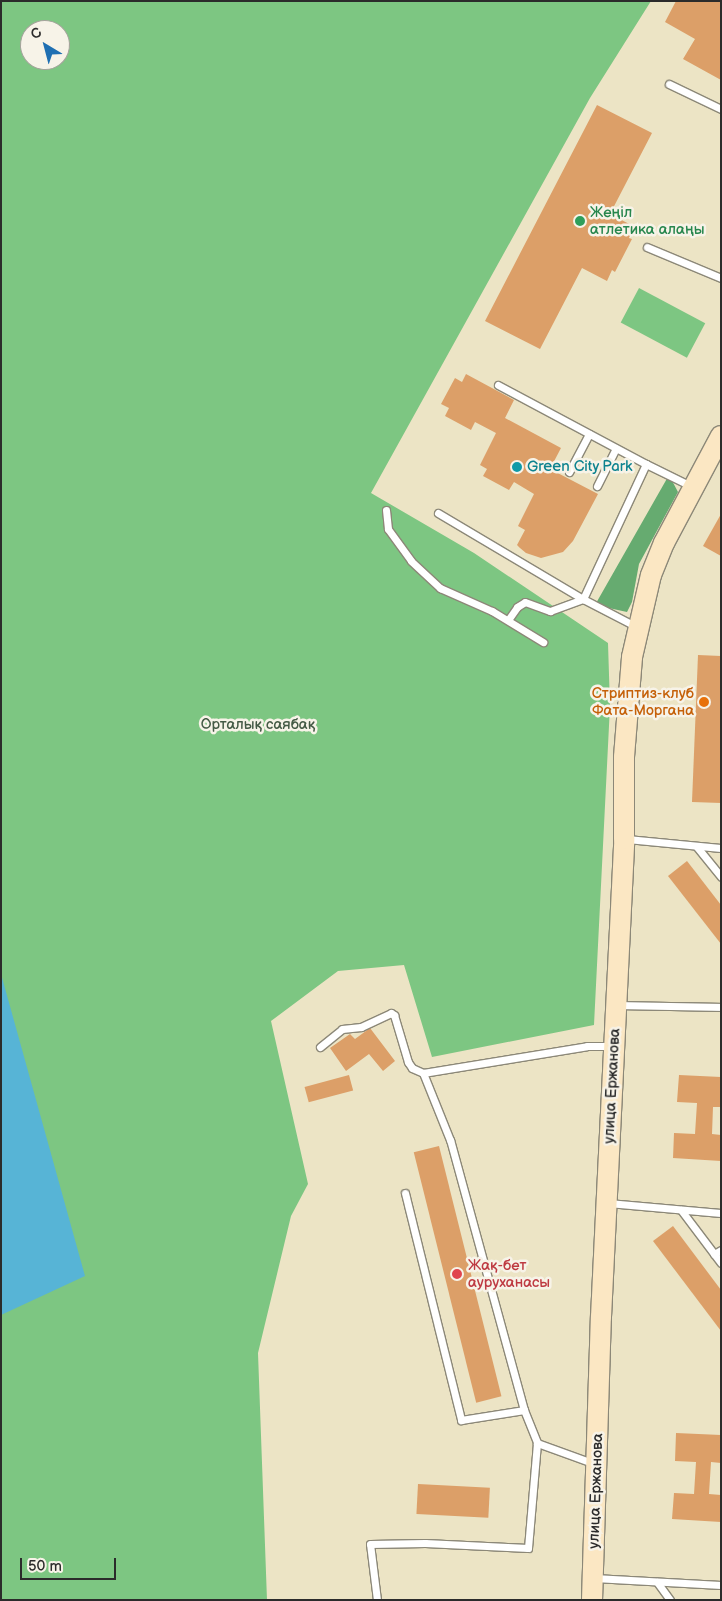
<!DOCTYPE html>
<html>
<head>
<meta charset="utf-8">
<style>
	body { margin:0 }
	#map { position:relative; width:722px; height:1601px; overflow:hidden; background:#ece4c5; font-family:"Balsamiq Sans",sans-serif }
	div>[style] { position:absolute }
	.green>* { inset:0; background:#7dc682; transform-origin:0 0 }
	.forest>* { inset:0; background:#66ab70 }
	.water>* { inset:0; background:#57b4d6 }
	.building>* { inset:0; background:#dc9f68; transform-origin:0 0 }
	.roads { filter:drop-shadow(1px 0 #8c8878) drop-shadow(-1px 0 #8c8878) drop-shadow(0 1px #8c8878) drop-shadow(0 -1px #8c8878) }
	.lane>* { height:7px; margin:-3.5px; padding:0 3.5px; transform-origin:3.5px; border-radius:3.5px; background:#fff }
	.secondary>* { height:20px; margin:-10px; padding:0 10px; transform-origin:10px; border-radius:10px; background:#fbe7c3 }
	.dots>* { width:14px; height:14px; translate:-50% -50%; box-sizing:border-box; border:2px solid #f7f3e8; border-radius:50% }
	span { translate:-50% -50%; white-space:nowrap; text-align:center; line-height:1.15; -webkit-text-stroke:5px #f7f3e8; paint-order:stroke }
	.leisure-label { font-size:15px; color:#27864d }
	.left { translate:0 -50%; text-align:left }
	.culture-label { font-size:15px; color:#0d838f }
	.food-label { font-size:15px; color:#c56008 }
	.right { translate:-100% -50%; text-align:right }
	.park-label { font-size:15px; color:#445a45 }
	.street-label { font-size:15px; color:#2b2b2b }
	.health-label { font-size:15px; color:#be3a42 }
	.frame { position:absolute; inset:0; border:2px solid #2b2b2b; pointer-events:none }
	.north { position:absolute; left:20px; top:20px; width:50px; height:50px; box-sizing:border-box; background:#f7f3e8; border:1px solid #a5a39c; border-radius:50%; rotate:323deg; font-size:14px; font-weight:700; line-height:20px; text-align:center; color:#2b2b2b }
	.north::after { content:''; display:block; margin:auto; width:18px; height:22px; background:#1f6fb2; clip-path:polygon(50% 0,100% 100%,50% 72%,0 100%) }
	.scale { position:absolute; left:20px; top:1558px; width:96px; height:22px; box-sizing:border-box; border:2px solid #2b2b2b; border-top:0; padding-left:6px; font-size:15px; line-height:18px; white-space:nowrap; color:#2b2b2b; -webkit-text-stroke:4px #f7f3e8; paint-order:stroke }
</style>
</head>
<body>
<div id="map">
	<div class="green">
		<div style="clip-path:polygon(evenodd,1px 1px,651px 1px,590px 98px,371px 493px,474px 553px,608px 643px,610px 706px,594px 1025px,432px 1057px,404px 965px,338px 971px,271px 1021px,308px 1184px,291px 1216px,258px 1353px,267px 1600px,1px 1600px,1px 1px,30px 30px,60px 30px,60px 60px,30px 60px,30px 30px)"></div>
		<div style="left:639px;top:288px;width:75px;height:39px;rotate:28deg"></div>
	</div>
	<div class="forest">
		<div style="clip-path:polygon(669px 475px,678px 492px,639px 564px,632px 602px,627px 612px,595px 605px)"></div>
	</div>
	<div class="water">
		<div style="clip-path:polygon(1px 974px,85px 1276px,1px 1315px)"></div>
	</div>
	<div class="building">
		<div style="clip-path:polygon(676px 1px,721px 1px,721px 80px,683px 59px,695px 39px,665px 22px)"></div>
		<div style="clip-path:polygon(597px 105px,652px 133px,610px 214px,635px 227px,629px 238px,632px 239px,615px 272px,612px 270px,607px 281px,582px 268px,540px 349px,485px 321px)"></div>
		<div style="clip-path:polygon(466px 374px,514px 400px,505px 418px,561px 448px,550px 469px,598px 494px,573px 541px,563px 552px,541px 558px,526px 553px,520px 548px,517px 545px,525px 530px,518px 526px,534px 494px,514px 482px,509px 490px,483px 476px,487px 469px,480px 465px,496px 433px,475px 422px,471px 430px,445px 416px,449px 408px,441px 404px,455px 378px,462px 382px)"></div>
		<div style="clip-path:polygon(721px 514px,721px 556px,703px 546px)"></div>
		<div style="clip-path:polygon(698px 655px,721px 656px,721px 803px,692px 802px)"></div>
		<div style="clip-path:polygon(687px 861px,721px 905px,721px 944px,668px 876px)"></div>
		<div style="clip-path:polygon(370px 1028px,395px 1061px,383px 1071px,369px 1054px,346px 1071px,330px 1048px,350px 1034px,355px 1039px)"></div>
		<div style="left:349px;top:1075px;width:16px;height:46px;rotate:75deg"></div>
		<div style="clip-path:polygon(679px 1075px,721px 1077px,721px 1107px,713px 1107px,712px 1134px,721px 1135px,721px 1161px,673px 1158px,674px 1133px,695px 1134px,697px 1103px,677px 1102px)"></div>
		<div style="left:439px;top:1146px;width:258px;height:26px;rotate:76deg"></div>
		<div style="clip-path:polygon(673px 1226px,721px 1290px,721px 1331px,653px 1241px)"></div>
		<div style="clip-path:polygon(676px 1433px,721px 1435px,721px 1463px,711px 1462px,709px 1494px,721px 1495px,721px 1522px,672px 1519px,674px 1493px,694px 1494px,696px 1462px,675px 1461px)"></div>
		<div style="left:418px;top:1484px;width:72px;height:30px;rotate:3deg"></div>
	</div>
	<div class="roads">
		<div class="lane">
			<div style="left:669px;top:84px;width:58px;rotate:25.7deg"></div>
			<div style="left:647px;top:247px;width:80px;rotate:22.7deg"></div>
			<div style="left:498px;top:385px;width:168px;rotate:28.1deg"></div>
			<div style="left:569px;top:472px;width:43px;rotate:-62.2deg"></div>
			<div style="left:597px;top:486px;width:42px;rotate:-63.4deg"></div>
			<div style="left:386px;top:510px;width:19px;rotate:84deg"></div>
			<div style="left:388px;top:529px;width:39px;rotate:54deg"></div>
			<div style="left:411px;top:561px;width:40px;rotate:43deg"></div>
			<div style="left:440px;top:588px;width:57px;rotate:23.9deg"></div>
			<div style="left:492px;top:611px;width:60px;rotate:31.3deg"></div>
			<div style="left:438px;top:513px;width:169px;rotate:30.7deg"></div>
			<div style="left:508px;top:620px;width:16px;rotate:-55deg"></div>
			<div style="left:517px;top:607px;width:9px;rotate:-32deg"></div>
			<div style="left:525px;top:602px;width:27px;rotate:20deg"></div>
			<div style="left:550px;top:611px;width:35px;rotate:-20deg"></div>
			<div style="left:637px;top:627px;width:61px;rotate:-152.6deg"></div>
			<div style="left:583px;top:599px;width:149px;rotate:-65deg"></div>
			<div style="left:646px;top:464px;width:52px;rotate:26.1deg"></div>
			<div style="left:627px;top:839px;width:94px;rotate:5.5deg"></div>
			<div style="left:697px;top:847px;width:38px;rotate:51deg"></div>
			<div style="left:619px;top:1005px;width:102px;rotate:1.1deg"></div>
			<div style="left:320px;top:1047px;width:28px;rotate:-39deg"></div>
			<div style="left:342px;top:1029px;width:19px;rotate:-6deg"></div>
			<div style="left:361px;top:1027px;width:33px;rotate:-25deg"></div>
			<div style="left:391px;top:1013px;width:4px;rotate:34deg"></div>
			<div style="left:394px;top:1015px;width:49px;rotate:73.4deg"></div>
			<div style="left:408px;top:1062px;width:7px;rotate:56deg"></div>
			<div style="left:412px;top:1068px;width:12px;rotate:24deg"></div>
			<div style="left:423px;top:1073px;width:166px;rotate:-9.3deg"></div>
			<div style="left:587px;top:1046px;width:27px"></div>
			<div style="left:405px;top:1193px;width:234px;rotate:76.1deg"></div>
			<div style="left:461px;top:1420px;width:64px;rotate:-9deg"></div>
			<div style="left:524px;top:1410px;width:280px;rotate:-105.3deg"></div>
			<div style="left:450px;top:1140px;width:72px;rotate:-111.9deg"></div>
			<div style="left:608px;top:1203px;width:113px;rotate:5.1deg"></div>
			<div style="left:681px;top:1210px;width:66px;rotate:53deg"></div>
			<div style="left:714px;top:1254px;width:8px;rotate:-30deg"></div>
			<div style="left:524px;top:1410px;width:35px;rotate:68deg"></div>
			<div style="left:537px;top:1443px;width:62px;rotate:19.9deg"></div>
			<div style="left:594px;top:1578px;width:127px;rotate:3.2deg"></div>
			<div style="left:657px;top:1582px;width:22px;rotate:54deg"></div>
			<div style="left:377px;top:1600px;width:56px;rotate:-97.1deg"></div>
			<div style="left:370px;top:1544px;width:55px;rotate:-1deg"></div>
			<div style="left:425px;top:1543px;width:103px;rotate:2.8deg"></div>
			<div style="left:528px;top:1548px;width:105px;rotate:-85.1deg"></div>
		</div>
		<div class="secondary">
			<div style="left:592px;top:1600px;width:283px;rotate:-88.2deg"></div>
			<div style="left:601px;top:1317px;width:479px;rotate:-87.2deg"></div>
			<div style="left:624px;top:839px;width:82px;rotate:-90deg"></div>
			<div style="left:624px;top:757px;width:100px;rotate:-85.4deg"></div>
			<div style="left:632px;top:657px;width:84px;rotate:-77deg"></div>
			<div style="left:651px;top:575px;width:35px;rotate:-68deg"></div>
			<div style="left:664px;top:543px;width:121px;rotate:-62deg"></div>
		</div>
	</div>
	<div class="dots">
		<div style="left:580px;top:221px;background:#2e9e5b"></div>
		<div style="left:517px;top:467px;background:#0f9aa8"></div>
		<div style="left:704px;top:702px;background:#e8710a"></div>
		<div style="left:457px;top:1274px;background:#e0444e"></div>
	</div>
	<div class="leisure-label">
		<span class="left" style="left:590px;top:221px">Жеңіл<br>атлетика алаңы</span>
	</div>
	<div class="culture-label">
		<span class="left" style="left:527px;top:467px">Green City Park</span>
	</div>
	<div class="food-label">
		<span class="right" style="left:694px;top:702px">Стриптиз-клуб<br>Фата-Моргана</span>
	</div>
	<div class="park-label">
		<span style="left:258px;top:725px">Орталық саябақ</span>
	</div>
	<div class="street-label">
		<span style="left:612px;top:1086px;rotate:-87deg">улица Ержанова</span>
		<span style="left:596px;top:1491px;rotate:-88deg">улица Ержанова</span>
	</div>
	<div class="health-label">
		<span class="left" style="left:468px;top:1274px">Жақ-бет<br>ауруханасы</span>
	</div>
	<div class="frame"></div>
	<div class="north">С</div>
	<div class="scale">50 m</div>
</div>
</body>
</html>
